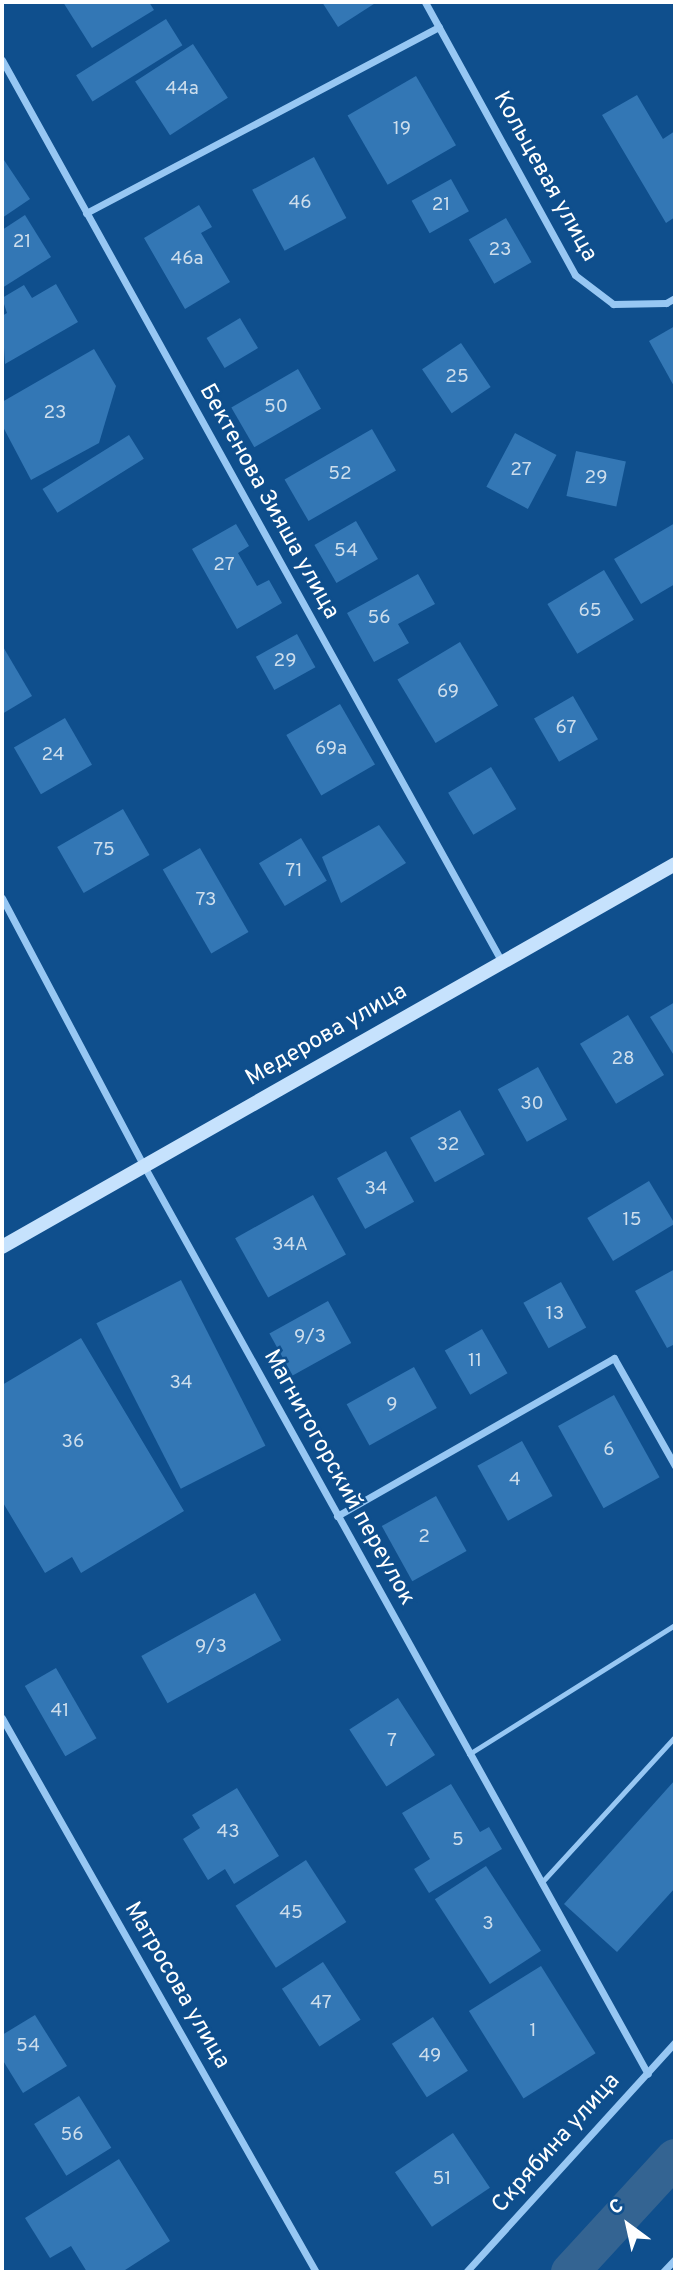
<!DOCTYPE html>
<html>
<head>
<meta charset="utf-8">
<style>
	body { margin:0 }
	#map { position:relative; width:677px; height:2274px; overflow:hidden; background:#0f4f8d; font-family:Overpass,sans-serif }
	div>[style] { position:absolute }
	.canal>* { height:38px; margin:-19px; padding:0 19px; transform-origin:19px; border-radius:19px; background:#346492 }
	.building>* { inset:0; background:#3377b5; transform-origin:0 0 }
	.service>* { height:5px; margin:-2.5px; padding:0 2.5px; transform-origin:2.5px; border-radius:2.5px; background:#97c7f3 }
	.minor>* { height:7px; margin:-3.5px; padding:0 3.5px; transform-origin:3.5px; border-radius:3.5px; background:#97c7f3 }
	.secondary>* { height:14px; margin:-7px; padding:0 7px; transform-origin:7px; border-radius:7px; background:#c6e2fd }
	span { translate:-50% -50%; white-space:nowrap; text-align:center; line-height:1.15; -webkit-text-stroke:5px #0f4f8d; paint-order:stroke }
	.number-label { font-size:19px; color:#ccddec }
	.number-label span { -webkit-text-stroke-width:0 }
	.street-label { font-size:23px; color:#fff }
	.frame { position:absolute; inset:0; border:4px solid #fff; pointer-events:none }
	.north { position:absolute; left:593px; top:2190px; width:70px; height:70px; -webkit-text-stroke:5px #0f4f8d; paint-order:stroke; rotate:327deg; font-size:19px; font-weight:700; line-height:28px; text-align:center; color:#fff }
	.north::after { content:''; display:block; margin:auto; width:24px; height:32px; background:#fff; clip-path:polygon(50% 0,100% 100%,50% 72%,0 100%) }
</style>
</head>
<body>
<div id="map">
	<div class="canal">
		<div style="left:570px;top:2272px;width:155px;rotate:-47.4deg"></div>
	</div>
	<div class="building">
		<div style="clip-path:polygon(63px 2px,149px 2px,154px 10px,92px 48px)"></div>
		<div style="clip-path:polygon(322px 2px,377px 2px,338px 27px)"></div>
		<div style="left:166px;top:19px;width:31px;height:106px;rotate:58deg"></div>
		<div style="left:193px;top:44px;width:64px;height:69px;rotate:57deg"></div>
		<div style="left:416px;top:76px;width:80px;height:79px;rotate:60deg"></div>
		<div style="clip-path:polygon(637px 95px,663px 139px,675px 131px,675px 217px,666px 223px,602px 115px)"></div>
		<div style="left:314px;top:157px;width:69px;height:70px;rotate:62deg"></div>
		<div style="clip-path:polygon(4px 160px,30px 199px,2px 218px,2px 161px)"></div>
		<div style="left:451px;top:179px;width:37px;height:45px;rotate:61deg"></div>
		<div style="clip-path:polygon(199px 205px,212px 227px,201px 233px,230px 282px,185px 309px,144px 238px)"></div>
		<div style="clip-path:polygon(25px 215px,51px 257px,2px 288px,2px 230px)"></div>
		<div style="left:506px;top:218px;width:51px;height:43px;rotate:60deg"></div>
		<div style="clip-path:polygon(56px 284px,78px 322px,5px 364px,2px 316px,7px 313px,2px 298px,24px 285px,32px 298px)"></div>
		<div style="left:240px;top:318px;width:35px;height:39px;rotate:59deg"></div>
		<div style="clip-path:polygon(675px 326px,675px 388px,649px 341px)"></div>
		<div style="left:461px;top:343px;width:53px;height:47px;rotate:56deg"></div>
		<div style="clip-path:polygon(94px 349px,116px 386px,99px 443px,31px 480px,2px 425px,2px 402px)"></div>
		<div style="left:298px;top:369px;width:46px;height:77px;rotate:60deg"></div>
		<div style="left:372px;top:429px;width:48px;height:101px;rotate:60deg"></div>
		<div style="left:515px;top:433px;width:47px;height:61px;rotate:28deg"></div>
		<div style="left:129px;top:435px;width:28px;height:102px;rotate:58deg"></div>
		<div style="left:576px;top:451px;width:51px;height:46px;rotate:12deg"></div>
		<div style="left:356px;top:521px;width:44px;height:48px;rotate:60deg"></div>
		<div style="clip-path:polygon(675px 523px,675px 584px,641px 604px,614px 559px)"></div>
		<div style="clip-path:polygon(236px 524px,249px 546px,238px 553px,257px 586px,269px 580px,282px 603px,237px 629px,192px 549px)"></div>
		<div style="left:604px;top:570px;width:58px;height:66px;rotate:59deg"></div>
		<div style="clip-path:polygon(418px 574px,435px 604px,398px 624px,409px 643px,374px 662px,347px 613px)"></div>
		<div style="left:297px;top:634px;width:38px;height:47px;rotate:61deg"></div>
		<div style="left:460px;top:642px;width:74px;height:73px;rotate:59deg"></div>
		<div style="clip-path:polygon(2px 645px,32px 696px,2px 714px)"></div>
		<div style="left:573px;top:696px;width:50px;height:45px;rotate:60deg"></div>
		<div style="left:340px;top:704px;width:70px;height:62px;rotate:60deg"></div>
		<div style="left:65px;top:718px;width:54px;height:59px;rotate:60deg"></div>
		<div style="left:491px;top:767px;width:49px;height:50px;rotate:59deg"></div>
		<div style="left:123px;top:809px;width:53px;height:76px;rotate:60deg"></div>
		<div style="clip-path:polygon(379px 825px,406px 863px,341px 903px,322px 857px)"></div>
		<div style="left:301px;top:838px;width:50px;height:49px;rotate:59deg"></div>
		<div style="left:200px;top:848px;width:97px;height:43px;rotate:60deg"></div>
		<div style="clip-path:polygon(675px 1002px,675px 1057px,650px 1017px)"></div>
		<div style="left:628px;top:1015px;width:70px;height:56px;rotate:59deg"></div>
		<div style="left:538px;top:1067px;width:60px;height:46px;rotate:61deg"></div>
		<div style="left:460px;top:1110px;width:51px;height:57px;rotate:61deg"></div>
		<div style="left:386px;top:1151px;width:58px;height:56px;rotate:61deg"></div>
		<div style="left:649px;top:1181px;width:50px;height:72px;rotate:59deg"></div>
		<div style="left:313px;top:1195px;width:68px;height:89px;rotate:61deg"></div>
		<div style="clip-path:polygon(675px 1269px,675px 1344px,667px 1348px,635px 1291px)"></div>
		<div style="left:181px;top:1280px;width:186px;height:95px;rotate:63deg"></div>
		<div style="left:561px;top:1282px;width:52px;height:43px;rotate:61deg"></div>
		<div style="left:328px;top:1301px;width:48px;height:67px;rotate:61deg"></div>
		<div style="left:482px;top:1329px;width:51px;height:43px;rotate:60deg"></div>
		<div style="clip-path:polygon(81px 1338px,184px 1511px,81px 1573px,72px 1557px,45px 1573px,2px 1501px,2px 1385px)"></div>
		<div style="left:414px;top:1367px;width:47px;height:77px;rotate:61deg"></div>
		<div style="left:614px;top:1395px;width:94px;height:64px;rotate:61deg"></div>
		<div style="left:522px;top:1441px;width:63px;height:51px;rotate:61deg"></div>
		<div style="left:436px;top:1496px;width:63px;height:62px;rotate:61deg"></div>
		<div style="left:255px;top:1593px;width:54px;height:130px;rotate:61deg"></div>
		<div style="left:56px;top:1668px;width:81px;height:36px;rotate:60deg"></div>
		<div style="left:398px;top:1698px;width:68px;height:58px;rotate:57deg"></div>
		<div style="clip-path:polygon(675px 1780px,675px 1888px,617px 1952px,564px 1904px)"></div>
		<div style="clip-path:polygon(451px 1784px,480px 1832px,489px 1827px,502px 1849px,429px 1893px,414px 1869px,430px 1859px,402px 1813px)"></div>
		<div style="clip-path:polygon(237px 1788px,279px 1856px,234px 1884px,225px 1869px,208px 1880px,183px 1839px,200px 1828px,192px 1815px)"></div>
		<div style="left:306px;top:1860px;width:74px;height:84px;rotate:57deg"></div>
		<div style="left:486px;top:1866px;width:101px;height:61px;rotate:57deg"></div>
		<div style="left:323px;top:1962px;width:69px;height:49px;rotate:57deg"></div>
		<div style="left:541px;top:1966px;width:103px;height:85px;rotate:58deg"></div>
		<div style="clip-path:polygon(35px 2015px,67px 2066px,23px 2093px,2px 2059px,2px 2035px)"></div>
		<div style="left:433px;top:2017px;width:64px;height:49px;rotate:57deg"></div>
		<div style="left:79px;top:2096px;width:61px;height:53px;rotate:58deg"></div>
		<div style="left:453px;top:2133px;width:66px;height:70px;rotate:56deg"></div>
		<div style="clip-path:polygon(119px 2159px,170px 2241px,122px 2272px,87px 2272px,71px 2246px,50px 2258px,25px 2218px)"></div>
	</div>
	<div class="service">
		<div style="left:469px;top:1754px;width:243px;rotate:-32.1deg"></div>
		<div style="left:541px;top:1883px;width:198px;rotate:-47.5deg"></div>
	</div>
	<div class="minor">
		<div style="left:425px;top:2px;width:311px;rotate:61.2deg"></div>
		<div style="left:575px;top:275px;width:48px;rotate:37.3deg"></div>
		<div style="left:613px;top:304px;width:53px;rotate:-1.1deg"></div>
		<div style="left:666px;top:303px;width:10px;rotate:-29deg"></div>
		<div style="left:2px;top:60px;width:1031px;rotate:61deg"></div>
		<div style="left:86px;top:213px;width:399px;rotate:-27.8deg"></div>
		<div style="left:2px;top:898px;width:303px;rotate:62.1deg"></div>
		<div style="left:144px;top:1166px;width:1038px;rotate:60.97deg"></div>
		<div style="left:337px;top:1516px;width:319px;rotate:-29.7deg"></div>
		<div style="left:614px;top:1358px;width:124px;rotate:60.5deg"></div>
		<div style="left:2px;top:1718px;width:637px;rotate:60.46deg"></div>
		<div style="left:466px;top:2272px;width:311px;rotate:-47.7deg"></div>
		<div style="left:663px;top:2272px;width:18px;rotate:-47deg"></div>
	</div>
	<div class="secondary">
		<div style="left:2px;top:1247px;width:774px;rotate:-29.64deg"></div>
	</div>
	<div class="number-label">
		<span style="left:182px;top:90px">44а</span>
		<span style="left:402px;top:130px">19</span>
		<span style="left:300px;top:204px">46</span>
		<span style="left:441px;top:206px">21</span>
		<span style="left:22px;top:243px">21</span>
		<span style="left:500px;top:251px">23</span>
		<span style="left:187px;top:260px">46а</span>
		<span style="left:457px;top:378px">25</span>
		<span style="left:276px;top:408px">50</span>
		<span style="left:55px;top:414px">23</span>
		<span style="left:521px;top:471px">27</span>
		<span style="left:340px;top:475px">52</span>
		<span style="left:596px;top:479px">29</span>
		<span style="left:346px;top:552px">54</span>
		<span style="left:224px;top:566px">27</span>
		<span style="left:590px;top:612px">65</span>
		<span style="left:379px;top:619px">56</span>
		<span style="left:285px;top:662px">29</span>
		<span style="left:448px;top:693px">69</span>
		<span style="left:566px;top:729px">67</span>
		<span style="left:331px;top:750px">69a</span>
		<span style="left:53px;top:756px">24</span>
		<span style="left:104px;top:851px">75</span>
		<span style="left:294px;top:872px">71</span>
		<span style="left:206px;top:901px">73</span>
		<span style="left:623px;top:1060px">28</span>
		<span style="left:532px;top:1105px">30</span>
		<span style="left:448px;top:1146px">32</span>
		<span style="left:376px;top:1190px">34</span>
		<span style="left:632px;top:1221px">15</span>
		<span style="left:290px;top:1246px">34А</span>
		<span style="left:555px;top:1315px">13</span>
		<span style="left:310px;top:1338px">9/3</span>
		<span style="left:475px;top:1362px">11</span>
		<span style="left:181px;top:1384px">34</span>
		<span style="left:392px;top:1406px">9</span>
		<span style="left:73px;top:1443px">36</span>
		<span style="left:609px;top:1451px">6</span>
		<span style="left:515px;top:1481px">4</span>
		<span style="left:424px;top:1538px">2</span>
		<span style="left:211px;top:1648px">9/3</span>
		<span style="left:60px;top:1712px">41</span>
		<span style="left:392px;top:1742px">7</span>
		<span style="left:228px;top:1833px">43</span>
		<span style="left:458px;top:1841px">5</span>
		<span style="left:291px;top:1914px">45</span>
		<span style="left:488px;top:1925px">3</span>
		<span style="left:321px;top:2004px">47</span>
		<span style="left:533px;top:2032px">1</span>
		<span style="left:28px;top:2047px">54</span>
		<span style="left:430px;top:2057px">49</span>
		<span style="left:72px;top:2136px">56</span>
		<span style="left:442px;top:2180px">51</span>
	</div>
	<div class="street-label">
		<span style="left:544px;top:177px;rotate:61deg">Кольцевая улица</span>
		<span style="left:268px;top:502px;rotate:61deg">Бектенова Зияша улица</span>
		<span style="left:327px;top:1036px;rotate:-30deg">Медерова улица</span>
		<span style="left:338px;top:1478px;rotate:61deg">Магнитогорский переулок</span>
		<span style="left:176px;top:1986px;rotate:60deg">Матросова улица</span>
		<span style="left:557px;top:2144px;rotate:-48deg">Скрябина улица</span>
	</div>
	<div class="frame"></div>
	<div class="north">С</div>
</div>
</body>
</html>
